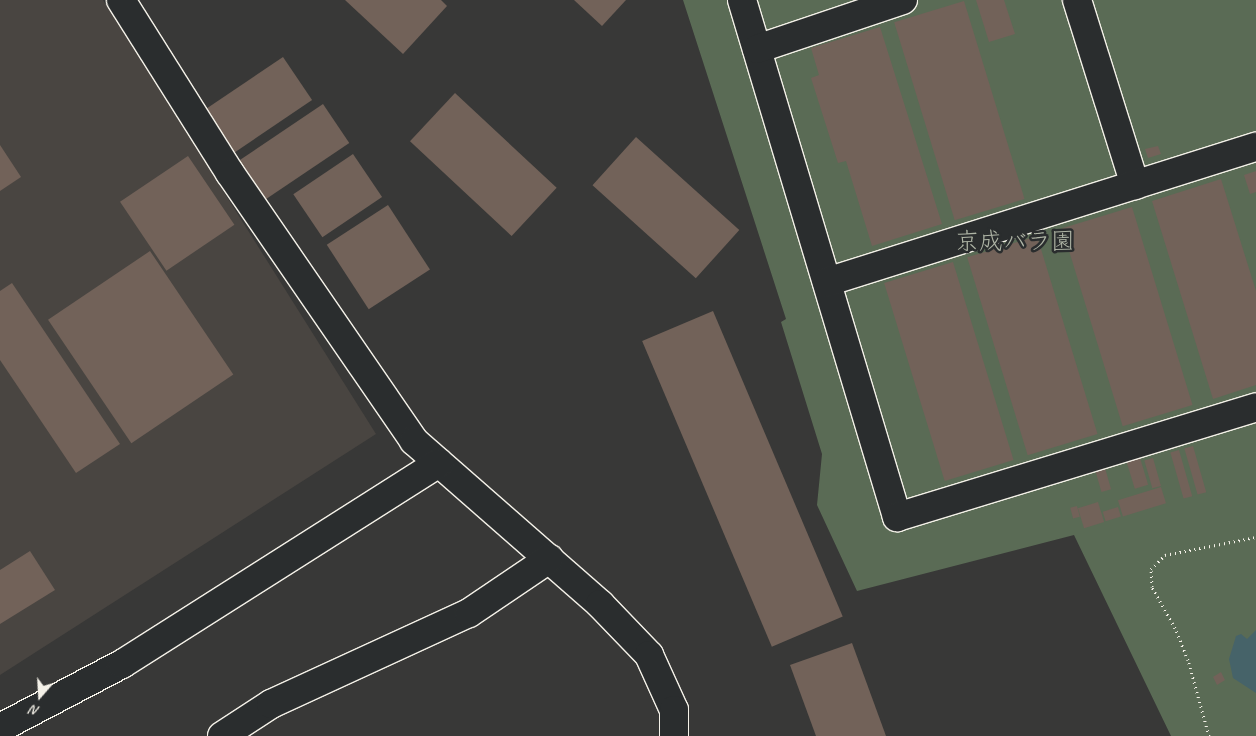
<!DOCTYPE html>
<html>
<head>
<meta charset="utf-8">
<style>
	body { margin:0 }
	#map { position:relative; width:1256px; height:736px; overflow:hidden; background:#383837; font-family:Caveat,"Klee One",sans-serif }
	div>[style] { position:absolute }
	.built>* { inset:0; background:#494541 }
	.green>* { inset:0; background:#5a6b55 }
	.water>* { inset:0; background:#466369 }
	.building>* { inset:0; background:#726259; transform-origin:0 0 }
	.path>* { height:3px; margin-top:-1.5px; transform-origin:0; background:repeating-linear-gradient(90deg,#f4f1e8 0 1px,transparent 0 5px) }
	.roads { filter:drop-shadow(1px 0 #f4f1e8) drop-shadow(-1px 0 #f4f1e8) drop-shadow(0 1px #f4f1e8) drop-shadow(0 -1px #f4f1e8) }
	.minor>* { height:28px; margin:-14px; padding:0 14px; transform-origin:14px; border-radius:14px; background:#2a2d2e }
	span { translate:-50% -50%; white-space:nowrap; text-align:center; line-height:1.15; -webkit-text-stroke:5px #2a2d2e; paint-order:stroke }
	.park-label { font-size:24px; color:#afb5a6 }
	.north { position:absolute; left:15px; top:671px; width:50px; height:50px; -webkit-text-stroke:4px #2a2d2e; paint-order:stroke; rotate:199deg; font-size:14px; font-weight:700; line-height:20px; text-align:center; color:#f4f1e8 }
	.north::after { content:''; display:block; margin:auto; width:18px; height:22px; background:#f4f1e8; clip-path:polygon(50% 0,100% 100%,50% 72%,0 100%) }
</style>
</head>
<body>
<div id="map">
	<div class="built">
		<div style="clip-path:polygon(0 0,103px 0,376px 434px,0 675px)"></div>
	</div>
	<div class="green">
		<div style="clip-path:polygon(683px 0,1256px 0,1256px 736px,1171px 736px,1074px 535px,857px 591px,817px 505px,822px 454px,781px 322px,786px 319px)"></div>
	</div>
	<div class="water">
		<div style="clip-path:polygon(1256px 630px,1256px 693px,1233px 678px,1229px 659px,1236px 636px,1241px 634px,1247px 639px)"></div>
	</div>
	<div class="building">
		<div style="clip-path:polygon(345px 0,441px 0,447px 6px,403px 54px)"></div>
		<div style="clip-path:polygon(574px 0,626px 0,602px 26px)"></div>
		<div style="clip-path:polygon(976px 0,1004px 0,1015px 34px,989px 42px)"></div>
		<div style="left:964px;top:1px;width:207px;height:73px;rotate:73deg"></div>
		<div style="clip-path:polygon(880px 27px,942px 224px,872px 246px,846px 161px,838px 163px,811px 78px,819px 75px,811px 48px)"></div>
		<div style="left:283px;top:57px;width:52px;height:102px;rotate:56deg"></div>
		<div style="left:455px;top:93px;width:139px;height:66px;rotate:43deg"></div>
		<div style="left:323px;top:104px;width:47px;height:103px;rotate:56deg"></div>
		<div style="left:636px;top:137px;width:139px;height:65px;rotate:42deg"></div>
		<div style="clip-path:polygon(0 145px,21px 177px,0 191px)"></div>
		<div style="clip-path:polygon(1158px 146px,1161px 154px,1148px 158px,1145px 149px)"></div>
		<div style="left:353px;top:154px;width:52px;height:72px;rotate:56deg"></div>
		<div style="left:188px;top:156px;width:83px;height:82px;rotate:56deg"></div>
		<div style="clip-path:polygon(1256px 171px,1256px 192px,1250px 194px,1244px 175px)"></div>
		<div style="clip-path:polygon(1221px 179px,1256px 291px,1256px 385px,1213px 399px,1152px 201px)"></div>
		<div style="left:388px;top:205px;width:77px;height:73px;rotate:57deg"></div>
		<div style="left:1132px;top:207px;width:207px;height:73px;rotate:73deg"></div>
		<div style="left:1037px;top:236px;width:207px;height:73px;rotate:73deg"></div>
		<div style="left:150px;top:251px;width:149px;height:123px;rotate:56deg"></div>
		<div style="left:953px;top:262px;width:207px;height:72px;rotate:73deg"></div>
		<div style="clip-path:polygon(12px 283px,120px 444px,76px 473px,0 360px,0 291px)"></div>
		<div style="left:713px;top:311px;width:332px;height:77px;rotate:67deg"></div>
		<div style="left:1193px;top:446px;width:48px;height:9px;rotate:74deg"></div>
		<div style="left:1179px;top:450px;width:48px;height:9px;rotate:74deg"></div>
		<div style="left:1140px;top:458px;width:28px;height:14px;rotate:73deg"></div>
		<div style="left:1153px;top:458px;width:29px;height:9px;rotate:74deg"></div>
		<div style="left:1105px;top:468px;width:22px;height:10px;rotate:74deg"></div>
		<div style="left:1161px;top:487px;width:17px;height:45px;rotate:73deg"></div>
		<div style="left:1098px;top:502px;width:21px;height:21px;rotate:73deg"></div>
		<div style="left:1077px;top:506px;width:11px;height:7px;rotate:75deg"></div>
		<div style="left:1118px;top:507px;width:10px;height:16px;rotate:73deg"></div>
		<div style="clip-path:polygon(30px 551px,55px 590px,0 624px,0 570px)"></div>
		<div style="clip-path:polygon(852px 643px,886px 736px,816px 736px,790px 665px)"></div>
		<div style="clip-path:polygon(1221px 672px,1225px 680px,1217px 685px,1213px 677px)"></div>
	</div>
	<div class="path">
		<div style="left:1209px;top:736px;width:79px;rotate:-105.4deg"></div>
		<div style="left:1188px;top:660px;width:35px;rotate:-112deg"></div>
		<div style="left:1175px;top:628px;width:47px;rotate:-119.3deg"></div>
		<div style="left:1152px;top:587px;width:18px;rotate:-93deg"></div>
		<div style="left:1151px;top:569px;width:20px;rotate:-45deg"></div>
		<div style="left:1165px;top:555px;width:93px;rotate:-11.2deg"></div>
	</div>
	<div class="roads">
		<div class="minor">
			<div style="left:121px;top:0;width:204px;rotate:57.8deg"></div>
			<div style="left:230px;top:173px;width:325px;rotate:55.5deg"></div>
			<div style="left:414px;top:441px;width:247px;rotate:41.2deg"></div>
			<div style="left:600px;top:604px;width:71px;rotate:46.1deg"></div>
			<div style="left:649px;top:655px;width:60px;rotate:65.6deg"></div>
			<div style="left:674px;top:710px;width:26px;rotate:90deg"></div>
			<div style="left:742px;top:0;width:540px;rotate:73.31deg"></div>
			<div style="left:897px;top:517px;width:375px;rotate:-17deg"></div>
			<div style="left:1077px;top:0;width:194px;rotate:72.6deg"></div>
			<div style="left:757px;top:49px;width:154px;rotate:-18.6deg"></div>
			<div style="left:827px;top:282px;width:450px;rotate:-17.5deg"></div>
			<div style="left:0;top:728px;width:138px;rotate:-27.7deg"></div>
			<div style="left:122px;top:664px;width:375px;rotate:-32.4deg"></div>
			<div style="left:222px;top:736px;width:59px;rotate:-33.1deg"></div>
			<div style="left:271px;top:704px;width:218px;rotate:-24.7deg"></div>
			<div style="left:469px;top:613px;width:97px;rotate:-34deg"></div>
		</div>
	</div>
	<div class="park-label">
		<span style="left:1015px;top:242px">京成バラ園</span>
	</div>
	<div class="north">N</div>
</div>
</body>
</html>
